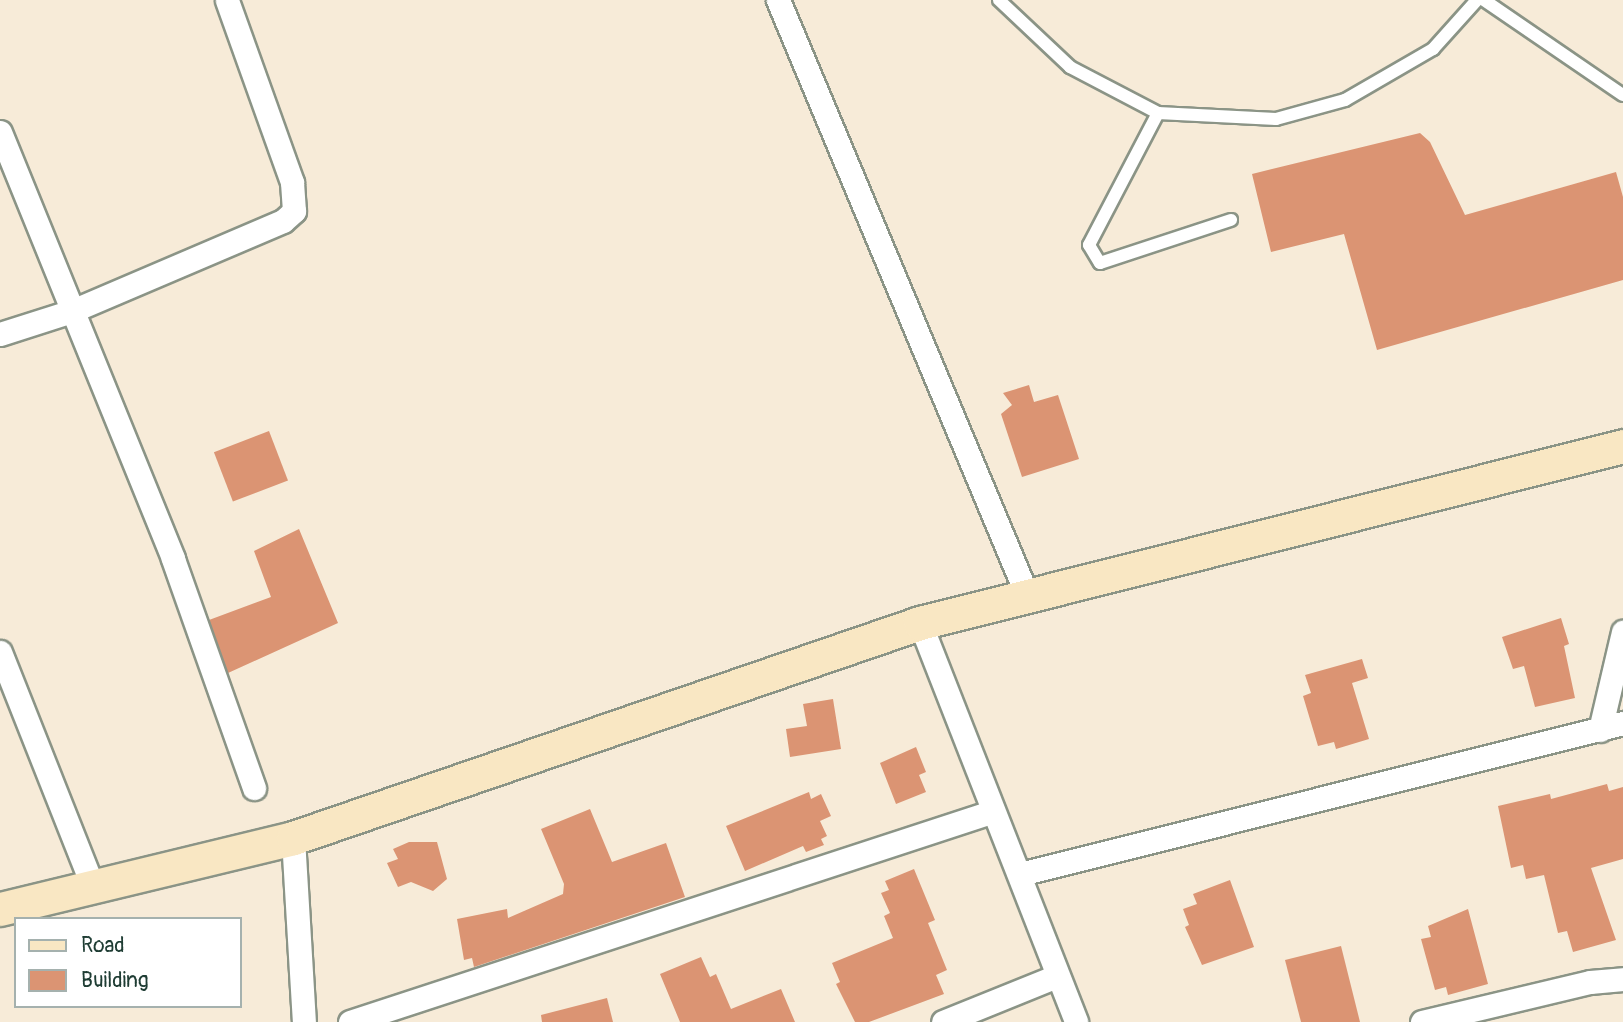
<!DOCTYPE html>
<html>
<head>
<meta charset="utf-8">
<style>
	body { margin:0 }
	#map { position:relative; width:1623px; height:1022px; overflow:hidden; background:#f7ebd8; font-family:Pangolin,sans-serif }
	div>[style] { position:absolute }
	.building>* { inset:0; background:#db9473; transform-origin:0 0 }
	.roads { filter:drop-shadow(2px 0 #8b9486) drop-shadow(-2px 0 #8b9486) drop-shadow(0 2px #8b9486) drop-shadow(0 -2px #8b9486) }
	.lane>* { height:12px; margin:-6px; padding:0 6px; transform-origin:6px; border-radius:6px; background:#fff }
	.street>* { height:23px; margin:-11.5px; padding:0 11.5px; transform-origin:11.5px; border-radius:11.5px; background:#fff }
	.secondary>* { height:33px; margin:-16.5px; padding:0 16.5px; transform-origin:16.5px; border-radius:16.5px; background:#f9e7c3 }
	span { translate:-50% -50%; white-space:nowrap; text-align:center; line-height:1.15; -webkit-text-stroke:5px #fff; paint-order:stroke }
	.legend { position:absolute; left:14px; top:917px; width:228px; height:91px; box-sizing:border-box; background:#fff; border:2px solid #a5b1ae; margin:0; padding:9px 12px; list-style:none; font-size:21px; color:#1f3d34 }
	.legend li { display:flex; align-items:center; gap:14px; height:35px }
	.legend b { width:35px; border:2px solid #a5b1ae }
</style>
</head>
<body>
<div id="map">
	<div class="building">
		<div style="clip-path:polygon(1420px 133px,1430px 142px,1465px 215px,1616px 172px,1623px 197px,1623px 280px,1377px 350px,1344px 234px,1271px 252px,1252px 174px)"></div>
		<div style="clip-path:polygon(1029px 385px,1034px 402px,1058px 395px,1079px 459px,1022px 477px,1001px 414px,1012px 405px,1003px 393px)"></div>
		<div style="left:269px;top:431px;width:53px;height:59px;rotate:69deg"></div>
		<div style="clip-path:polygon(299px 529px,338px 623px,228px 673px,209px 620px,271px 597px,254px 551px)"></div>
		<div style="clip-path:polygon(1561px 618px,1569px 644px,1564px 646px,1575px 698px,1535px 707px,1524px 666px,1513px 669px,1502px 637px)"></div>
		<div style="clip-path:polygon(1362px 659px,1368px 678px,1352px 683px,1369px 739px,1336px 749px,1334px 742px,1318px 746px,1303px 696px,1311px 693px,1305px 675px)"></div>
		<div style="clip-path:polygon(833px 699px,841px 749px,790px 757px,786px 729px,807px 726px,803px 704px)"></div>
		<div style="clip-path:polygon(916px 747px,926px 772px,919px 775px,926px 792px,896px 804px,880px 763px)"></div>
		<div style="clip-path:polygon(1607px 784px,1609px 791px,1623px 787px,1623px 859px,1591px 868px,1616px 940px,1573px 952px,1567px 931px,1558px 933px,1544px 875px,1526px 879px,1523px 865px,1511px 868px,1498px 806px,1550px 794px,1551px 799px)"></div>
		<div style="clip-path:polygon(809px 792px,811px 799px,821px 794px,831px 816px,820px 821px,827px 836px,821px 839px,824px 845px,806px 852px,803px 846px,745px 871px,726px 826px)"></div>
		<div style="clip-path:polygon(590px 809px,612px 862px,666px 843px,685px 897px,474px 967px,472px 958px,464px 960px,457px 919px,507px 909px,508px 918px,563px 894px,564px 884px,541px 829px)"></div>
		<div style="clip-path:polygon(409px 842px,437px 842px,447px 879px,433px 891px,411px 882px,398px 887px,387px 863px,398px 859px,393px 849px)"></div>
		<div style="clip-path:polygon(914px 869px,935px 920px,928px 923px,947px 970px,936px 975px,944px 994px,869px 1022px,855px 1022px,836px 984px,840px 982px,832px 963px,893px 938px,884px 916px,890px 913px,881px 893px,889px 890px,885px 881px)"></div>
		<div style="clip-path:polygon(1230px 880px,1254px 947px,1202px 965px,1185px 927px,1189px 925px,1183px 909px,1197px 904px,1193px 894px)"></div>
		<div style="clip-path:polygon(1468px 909px,1488px 984px,1448px 995px,1446px 987px,1435px 990px,1421px 939px,1431px 937px,1428px 926px)"></div>
		<div style="clip-path:polygon(1341px 946px,1360px 1022px,1301px 1022px,1285px 960px)"></div>
		<div style="clip-path:polygon(701px 957px,710px 977px,716px 974px,731px 1009px,781px 989px,795px 1022px,680px 1022px,660px 974px)"></div>
		<div style="clip-path:polygon(607px 998px,613px 1022px,542px 1022px,541px 1015px)"></div>
	</div>
	<div class="roads">
		<div class="lane">
			<div style="left:999px;top:0;width:98px;rotate:43.3deg"></div>
			<div style="left:1070px;top:67px;width:99px;rotate:27.6deg"></div>
			<div style="left:1158px;top:113px;width:118px;rotate:2.9deg"></div>
			<div style="left:1276px;top:119px;width:72px;rotate:-15.4deg"></div>
			<div style="left:1345px;top:100px;width:102px;rotate:-30.1deg"></div>
			<div style="left:1433px;top:49px;width:66px;rotate:-48.1deg"></div>
			<div style="left:1484px;top:0;width:168px;rotate:34.4deg"></div>
			<div style="left:1158px;top:113px;width:149px;rotate:117.6deg"></div>
			<div style="left:1089px;top:245px;width:21px;rotate:59deg"></div>
			<div style="left:1100px;top:263px;width:138px;rotate:-18.2deg"></div>
		</div>
		<div class="street">
			<div style="left:778px;top:0;width:645px;rotate:67.29deg"></div>
			<div style="left:0;top:132px;width:461px;rotate:67.9deg"></div>
			<div style="left:173px;top:559px;width:243px;rotate:70.5deg"></div>
			<div style="left:0;top:334px;width:76px;rotate:-17.7deg"></div>
			<div style="left:72px;top:311px;width:229px;rotate:-23.1deg"></div>
			<div style="left:283px;top:221px;width:15px;rotate:-42deg"></div>
			<div style="left:294px;top:211px;width:29px;rotate:-94deg"></div>
			<div style="left:292px;top:182px;width:193px;rotate:-109.7deg"></div>
			<div style="left:920px;top:623px;width:428px;rotate:68.6deg"></div>
			<div style="left:0;top:652px;width:253px;rotate:68.4deg"></div>
			<div style="left:1600px;top:730px;width:101px;rotate:-76.8deg"></div>
			<div style="left:293px;top:838px;width:184px;rotate:86.6deg"></div>
			<div style="left:1020px;top:874px;width:622px;rotate:-14.06deg"></div>
			<div style="left:350px;top:1022px;width:675px;rotate:-18.14deg"></div>
			<div style="left:943px;top:1022px;width:123px;rotate:-22deg"></div>
			<div style="left:1422px;top:1022px;width:173px;rotate:-13.4deg"></div>
			<div style="left:1590px;top:982px;width:33px;rotate:-5deg"></div>
		</div>
		<div class="secondary">
			<div style="left:0;top:909px;width:301px;rotate:-13.6deg"></div>
			<div style="left:293px;top:838px;width:663px;rotate:-18.93deg"></div>
			<div style="left:920px;top:623px;width:725px;rotate:-14.13deg"></div>
		</div>
	</div>
	<ul class="legend">
	<li><b style="height:9px;background:#f9e7c3"></b>Road</li>
	<li><b style="height:19px;background:#db9473"></b>Building</li>
	</ul>
</div>
</body>
</html>
